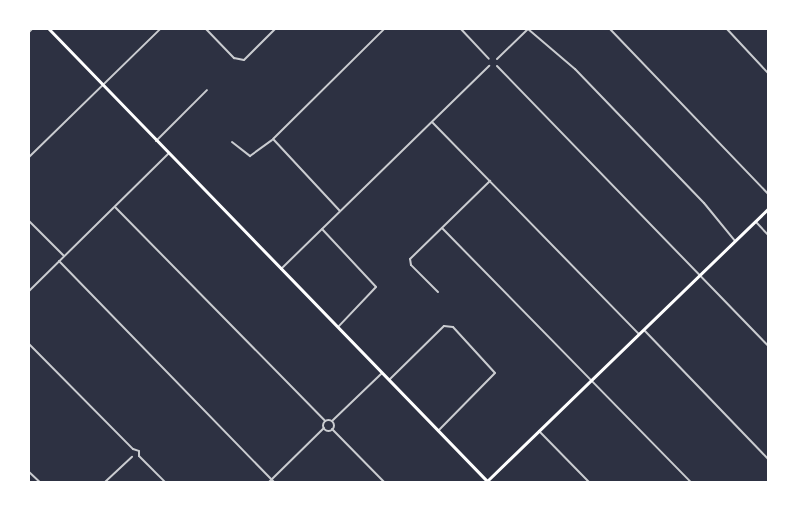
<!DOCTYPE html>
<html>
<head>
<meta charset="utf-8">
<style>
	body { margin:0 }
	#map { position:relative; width:797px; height:511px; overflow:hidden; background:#2d3142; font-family:Overpass,sans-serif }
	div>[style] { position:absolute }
	.minor>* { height:2px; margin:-1px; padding:0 1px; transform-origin:1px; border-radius:1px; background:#caccd0 }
	.minor>.ring { margin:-1px; padding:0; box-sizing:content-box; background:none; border:2px solid #caccd0; border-radius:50% }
	.secondary>* { height:3px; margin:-1.5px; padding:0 1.5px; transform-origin:1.5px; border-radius:1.5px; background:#fff }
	span { translate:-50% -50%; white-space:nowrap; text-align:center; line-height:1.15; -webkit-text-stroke:6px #fff; paint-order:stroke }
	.frame { position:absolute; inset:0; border:30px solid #fff; pointer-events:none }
</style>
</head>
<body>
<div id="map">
	<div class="minor">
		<div style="left:205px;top:28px;width:42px;rotate:46deg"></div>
		<div style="left:234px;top:58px;width:10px;rotate:11deg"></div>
		<div style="left:244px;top:60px;width:45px;rotate:-45deg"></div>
		<div style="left:460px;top:28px;width:42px;rotate:46.9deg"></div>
		<div style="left:609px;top:28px;width:230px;rotate:46.2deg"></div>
		<div style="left:726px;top:28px;width:62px;rotate:47deg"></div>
		<div style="left:528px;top:29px;width:62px;rotate:40.4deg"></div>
		<div style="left:575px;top:69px;width:186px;rotate:46.1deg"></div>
		<div style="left:704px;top:203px;width:49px;rotate:50.8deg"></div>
		<div style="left:28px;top:33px;width:7px;rotate:-45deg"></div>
		<div style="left:497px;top:59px;width:42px;rotate:-44deg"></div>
		<div style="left:497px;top:66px;width:390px;rotate:45.9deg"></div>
		<div style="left:432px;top:122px;width:296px;rotate:45.7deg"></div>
		<div style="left:156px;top:141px;width:72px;rotate:-45deg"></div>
		<div style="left:232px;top:142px;width:23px;rotate:38deg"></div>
		<div style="left:250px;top:156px;width:27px;rotate:-36deg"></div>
		<div style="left:28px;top:158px;width:186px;rotate:-44.3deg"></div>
		<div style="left:115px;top:207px;width:300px;rotate:45.5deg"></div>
		<div style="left:340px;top:211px;width:98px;rotate:-132.9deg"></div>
		<div style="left:273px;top:139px;width:158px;rotate:-44.7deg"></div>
		<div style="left:28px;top:220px;width:51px;rotate:45deg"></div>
		<div style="left:756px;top:222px;width:18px;rotate:47deg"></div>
		<div style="left:442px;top:228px;width:356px;rotate:45.6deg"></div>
		<div style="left:322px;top:229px;width:79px;rotate:47deg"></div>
		<div style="left:376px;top:287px;width:55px;rotate:133.5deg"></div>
		<div style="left:59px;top:261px;width:308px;rotate:45.8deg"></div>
		<div style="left:281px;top:269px;width:291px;rotate:-44.3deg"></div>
		<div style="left:28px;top:292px;width:197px;rotate:-44.6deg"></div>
		<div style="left:438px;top:292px;width:38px;rotate:-135deg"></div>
		<div style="left:411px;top:265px;width:6px;rotate:-99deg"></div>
		<div style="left:410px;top:259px;width:112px;rotate:-44.3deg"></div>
		<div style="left:644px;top:330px;width:179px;rotate:46.1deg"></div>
		<div style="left:28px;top:343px;width:149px;rotate:45.3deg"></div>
		<div style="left:133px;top:449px;width:6px;rotate:18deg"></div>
		<div style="left:139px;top:451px;width:5px;rotate:90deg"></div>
		<div style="left:139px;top:456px;width:37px;rotate:45deg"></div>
		<div style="left:389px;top:380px;width:77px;rotate:-44.5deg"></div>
		<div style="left:444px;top:326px;width:9px;rotate:6deg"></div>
		<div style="left:453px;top:327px;width:62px;rotate:47.6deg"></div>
		<div style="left:495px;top:373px;width:81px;rotate:134.5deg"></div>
		<div class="ring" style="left:322.5px;top:419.5px;width:9px;height:9px"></div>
		<div style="left:332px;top:421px;width:69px;rotate:-43.8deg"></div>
		<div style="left:332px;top:429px;width:74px;rotate:45.5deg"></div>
		<div style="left:539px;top:431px;width:71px;rotate:45.6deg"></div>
		<div style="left:28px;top:471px;width:16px;rotate:43deg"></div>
		<div style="left:105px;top:482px;width:37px;rotate:-43deg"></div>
		<div style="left:269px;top:482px;width:77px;rotate:-44.5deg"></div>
	</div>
	<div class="secondary">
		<div style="left:48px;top:28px;width:632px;rotate:45.9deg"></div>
		<div style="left:487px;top:481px;width:391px;rotate:-44.1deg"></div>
	</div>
	<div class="frame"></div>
</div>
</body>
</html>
